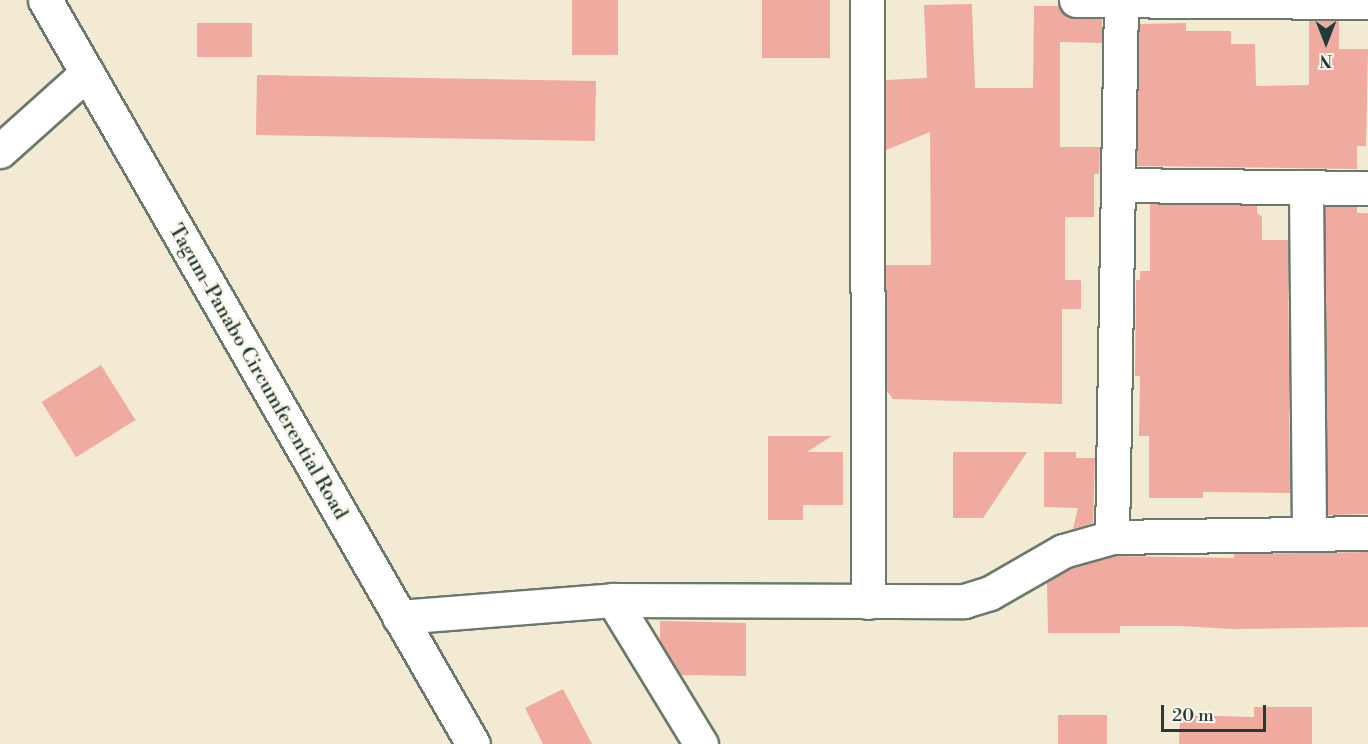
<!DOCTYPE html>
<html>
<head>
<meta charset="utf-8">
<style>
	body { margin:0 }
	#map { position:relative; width:1368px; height:744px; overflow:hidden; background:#f3ead3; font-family:"Libre Bodoni",serif }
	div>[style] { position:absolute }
	.building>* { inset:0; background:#efaba0; transform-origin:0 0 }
	.roads { filter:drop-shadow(2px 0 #697a6c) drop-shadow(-2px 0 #697a6c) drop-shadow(0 2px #697a6c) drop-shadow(0 -2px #697a6c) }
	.minor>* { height:33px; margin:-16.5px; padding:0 16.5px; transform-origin:16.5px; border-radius:16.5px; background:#fff }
	.primary>* { height:33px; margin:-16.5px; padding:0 16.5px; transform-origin:16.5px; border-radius:16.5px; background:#fff }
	span { translate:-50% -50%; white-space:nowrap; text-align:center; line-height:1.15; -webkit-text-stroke:5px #fbf7ec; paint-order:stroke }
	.street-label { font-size:20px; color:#1f3d34 }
	.north { position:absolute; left:1296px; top:12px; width:60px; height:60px; -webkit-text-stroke:4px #fbf7ec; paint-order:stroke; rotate:180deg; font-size:16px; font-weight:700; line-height:24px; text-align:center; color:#1f3d34 }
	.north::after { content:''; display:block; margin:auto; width:21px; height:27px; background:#1f3d34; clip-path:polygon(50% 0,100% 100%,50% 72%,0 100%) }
	.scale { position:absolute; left:1161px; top:705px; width:105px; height:27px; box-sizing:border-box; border:3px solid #1f3d34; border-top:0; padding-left:8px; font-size:18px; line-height:21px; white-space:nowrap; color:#1f3d34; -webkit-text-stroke:4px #fbf7ec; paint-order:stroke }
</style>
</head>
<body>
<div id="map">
	<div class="building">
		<div style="left:572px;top:0;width:46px;height:55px"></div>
		<div style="left:762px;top:0;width:68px;height:58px"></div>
		<div style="clip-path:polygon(972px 4px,975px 88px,1033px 88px,1034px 6px,1059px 6px,1066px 16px,1075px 19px,1102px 19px,1102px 43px,1060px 42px,1060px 147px,1100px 147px,1099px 174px,1094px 174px,1094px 217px,1065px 217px,1065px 280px,1081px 280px,1081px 309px,1062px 309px,1062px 404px,893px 399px,886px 390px,886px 265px,931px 265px,930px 132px,886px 150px,886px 80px,927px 78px,924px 5px)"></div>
		<div style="clip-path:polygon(1309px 20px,1339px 21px,1339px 49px,1368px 49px,1366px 146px,1357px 146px,1357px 169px,1137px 166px,1139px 24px,1186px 23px,1186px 31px,1231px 31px,1231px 44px,1255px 44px,1256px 86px,1309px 85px)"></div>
		<div style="left:252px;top:23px;width:34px;height:55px;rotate:90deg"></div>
		<div style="left:257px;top:75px;width:339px;height:60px;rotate:1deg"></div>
		<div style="clip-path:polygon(1150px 204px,1257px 205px,1257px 213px,1262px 217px,1262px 240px,1288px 240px,1290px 493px,1203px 492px,1203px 498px,1149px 498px,1149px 436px,1139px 436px,1140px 376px,1135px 376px,1136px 280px,1140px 280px,1140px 271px,1150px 271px)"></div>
		<div style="clip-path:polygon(1325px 206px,1357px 207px,1357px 213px,1368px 213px,1368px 514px,1328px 515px)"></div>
		<div style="left:101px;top:365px;width:65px;height:70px;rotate:58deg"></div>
		<div style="clip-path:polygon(768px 436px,832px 436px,807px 452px,843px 452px,843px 505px,803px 505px,803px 520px,768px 520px)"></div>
		<div style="clip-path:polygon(953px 452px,1027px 452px,983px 518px,953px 518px)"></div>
		<div style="clip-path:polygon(1044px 452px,1076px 452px,1076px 458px,1095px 458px,1093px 523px,1073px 529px,1078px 508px,1044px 507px)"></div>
		<div style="clip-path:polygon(1368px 552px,1368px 627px,1234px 629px,1179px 626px,1120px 626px,1120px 633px,1048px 633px,1047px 582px,1070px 568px,1115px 556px,1234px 558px,1234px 554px)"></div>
		<div style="clip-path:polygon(660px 621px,746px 623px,746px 676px,681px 675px,660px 641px)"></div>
		<div style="clip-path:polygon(563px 689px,592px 744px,543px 744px,525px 708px)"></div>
		<div style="clip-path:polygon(1254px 707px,1312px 707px,1312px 744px,1179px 744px,1180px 715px,1254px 717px)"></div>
		<div style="left:1058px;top:715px;width:49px;height:29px"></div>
	</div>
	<div class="roads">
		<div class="minor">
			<div style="left:867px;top:0;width:602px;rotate:89.9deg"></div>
			<div style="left:1076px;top:0;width:292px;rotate:0.4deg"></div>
			<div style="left:0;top:151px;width:117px;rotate:-41.9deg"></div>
			<div style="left:1119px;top:185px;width:249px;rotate:0.7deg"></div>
			<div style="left:1306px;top:187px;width:347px;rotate:89.5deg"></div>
			<div style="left:1112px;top:537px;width:537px;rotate:-89.04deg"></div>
			<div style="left:613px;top:600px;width:169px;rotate:58.6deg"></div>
			<div style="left:399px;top:617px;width:215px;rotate:-4.5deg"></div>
			<div style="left:613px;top:600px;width:351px;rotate:0.2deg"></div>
			<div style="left:964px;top:601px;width:27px;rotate:-17deg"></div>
			<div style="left:990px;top:593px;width:84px;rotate:-29.9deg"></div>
			<div style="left:1063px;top:551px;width:51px;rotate:-15.9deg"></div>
			<div style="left:1112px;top:537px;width:256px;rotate:-0.9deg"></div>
		</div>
		<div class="primary">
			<div style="left:45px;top:0;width:858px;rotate:60.09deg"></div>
		</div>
	</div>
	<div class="street-label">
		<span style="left:258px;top:372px;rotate:60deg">Tagum-Panabo Circumferential Road</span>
	</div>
	<div class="north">N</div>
	<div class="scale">20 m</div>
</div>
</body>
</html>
